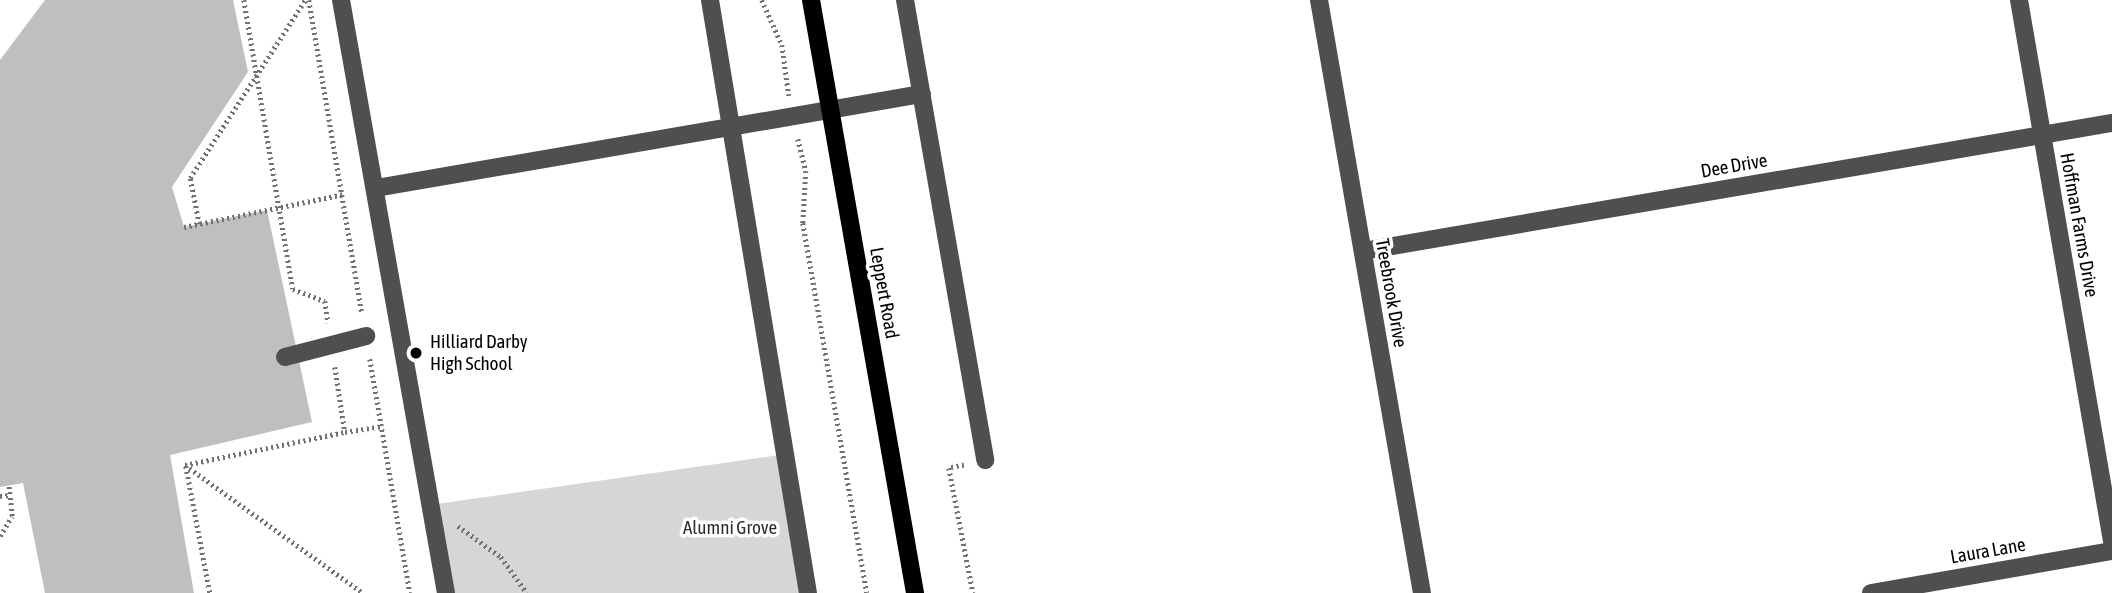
<!DOCTYPE html>
<html>
<head>
<meta charset="utf-8">
<style>
	body { margin:0 }
	#map { position:relative; width:2112px; height:593px; overflow:hidden; background:#fff; font-family:"Asap Condensed",sans-serif }
	div>[style] { position:absolute }
	.green>* { inset:0; background:#d6d6d6 }
	.building>* { inset:0; background:#bfbfbf }
	.path>* { height:4.5px; margin-top:-2.25px; transform-origin:0; background:repeating-linear-gradient(90deg,#717171 0 2px,transparent 0 5.5px) }
	.minor>* { height:18px; margin:-9px; padding:0 9px; transform-origin:9px; border-radius:9px; background:#4f4f4f }
	.major>* { height:18px; margin:-9px; padding:0 9px; transform-origin:9px; border-radius:9px; background:#000 }
	.dots>* { width:19px; height:19px; translate:-50% -50%; box-sizing:border-box; border:4px solid #fff; border-radius:50% }
	span { translate:-50% -50%; white-space:nowrap; text-align:center; line-height:1.15; -webkit-text-stroke:7px #fff; paint-order:stroke }
	.street-label { font-size:19px; color:#000 }
	.poi-label { font-size:19px; color:#000 }
	.left { translate:0 -50%; text-align:left }
	.park-label { font-size:19px; color:#2d2d2d }
</style>
</head>
<body>
<div id="map">
	<div class="green">
		<div style="clip-path:polygon(786px 454px,808px 593px,446px 593px,430px 505px)"></div>
	</div>
	<div class="building">
		<div style="clip-path:polygon(45px 0,233px 0,248px 72px,172px 187px,184px 227px,267px 210px,312px 422px,170px 455px,194px 593px,45px 593px,23px 483px,0 487px,0 60px)"></div>
	</div>
	<div class="path">
		<div style="left:244px;top:0;width:293px;rotate:80.4deg"></div>
		<div style="left:293px;top:289px;width:34px;rotate:21deg"></div>
		<div style="left:325px;top:301px;width:22px;rotate:82deg"></div>
		<div style="left:309px;top:0;width:317px;rotate:80.4deg"></div>
		<div style="left:762px;top:0;width:49px;rotate:66deg"></div>
		<div style="left:782px;top:45px;width:51px;rotate:82.2deg"></div>
		<div style="left:798px;top:139px;width:33px;rotate:76deg"></div>
		<div style="left:806px;top:171px;width:52px;rotate:93.3deg"></div>
		<div style="left:803px;top:223px;width:375px;rotate:80.2deg"></div>
		<div style="left:199px;top:224px;width:47px;rotate:-101.1deg"></div>
		<div style="left:190px;top:178px;width:212px;rotate:-57.1deg"></div>
		<div style="left:184px;top:227px;width:164px;rotate:-11.6deg"></div>
		<div style="left:370px;top:359px;width:237px;rotate:80.3deg"></div>
		<div style="left:335px;top:367px;width:66px;rotate:81.3deg"></div>
		<div style="left:345px;top:432px;width:36px;rotate:-9deg"></div>
		<div style="left:185px;top:465px;width:219px;rotate:35.7deg"></div>
		<div style="left:185px;top:465px;width:163px;rotate:-11.7deg"></div>
		<div style="left:964px;top:465px;width:15px;rotate:169deg"></div>
		<div style="left:949px;top:468px;width:127px;rotate:79.1deg"></div>
		<div style="left:186px;top:466px;width:129px;rotate:79.3deg"></div>
		<div style="left:0;top:496px;width:10px;rotate:-6deg"></div>
		<div style="left:458px;top:526px;width:53px;rotate:35.8deg"></div>
		<div style="left:501px;top:557px;width:44px;rotate:54.2deg"></div>
		<div style="left:0;top:536px;width:23px;rotate:-59deg"></div>
		<div style="left:12px;top:516px;width:31px;rotate:-96deg"></div>
	</div>
	<div class="minor">
		<div style="left:341px;top:0;width:602px;rotate:79.96deg"></div>
		<div style="left:710px;top:0;width:601px;rotate:80.62deg"></div>
		<div style="left:905px;top:0;width:467px;rotate:80.1deg"></div>
		<div style="left:1319px;top:0;width:602px;rotate:80.15deg"></div>
		<div style="left:2019px;top:0;width:549px;rotate:80.25deg"></div>
		<div style="left:376px;top:188px;width:554px;rotate:-9.77deg"></div>
		<div style="left:1363px;top:251px;width:760px;rotate:-9.7deg"></div>
		<div style="left:285px;top:357px;width:84px;rotate:-14.5deg"></div>
		<div style="left:1871px;top:593px;width:245px;rotate:-9.9deg"></div>
	</div>
	<div class="major">
		<div style="left:811px;top:0;width:602px;rotate:80.05deg"></div>
	</div>
	<div class="dots">
		<div style="left:416px;top:353px;background:#000"></div>
	</div>
	<div class="street-label">
		<span style="left:1734px;top:166px;rotate:-10deg">Dee Drive</span>
		<span style="left:2079px;top:225px;rotate:80deg">Hoffman Farms Drive</span>
		<span style="left:884px;top:293px;rotate:80deg">Leppert Road</span>
		<span style="left:1391px;top:293px;rotate:80deg">Treebrook Drive</span>
		<span style="left:1988px;top:551px;rotate:-10deg">Laura Lane</span>
	</div>
	<div class="poi-label">
		<span class="left" style="left:430px;top:353px">Hilliard Darby<br>High School</span>
	</div>
	<div class="park-label">
		<span style="left:730px;top:528px">Alumni Grove</span>
	</div>
</div>
</body>
</html>
